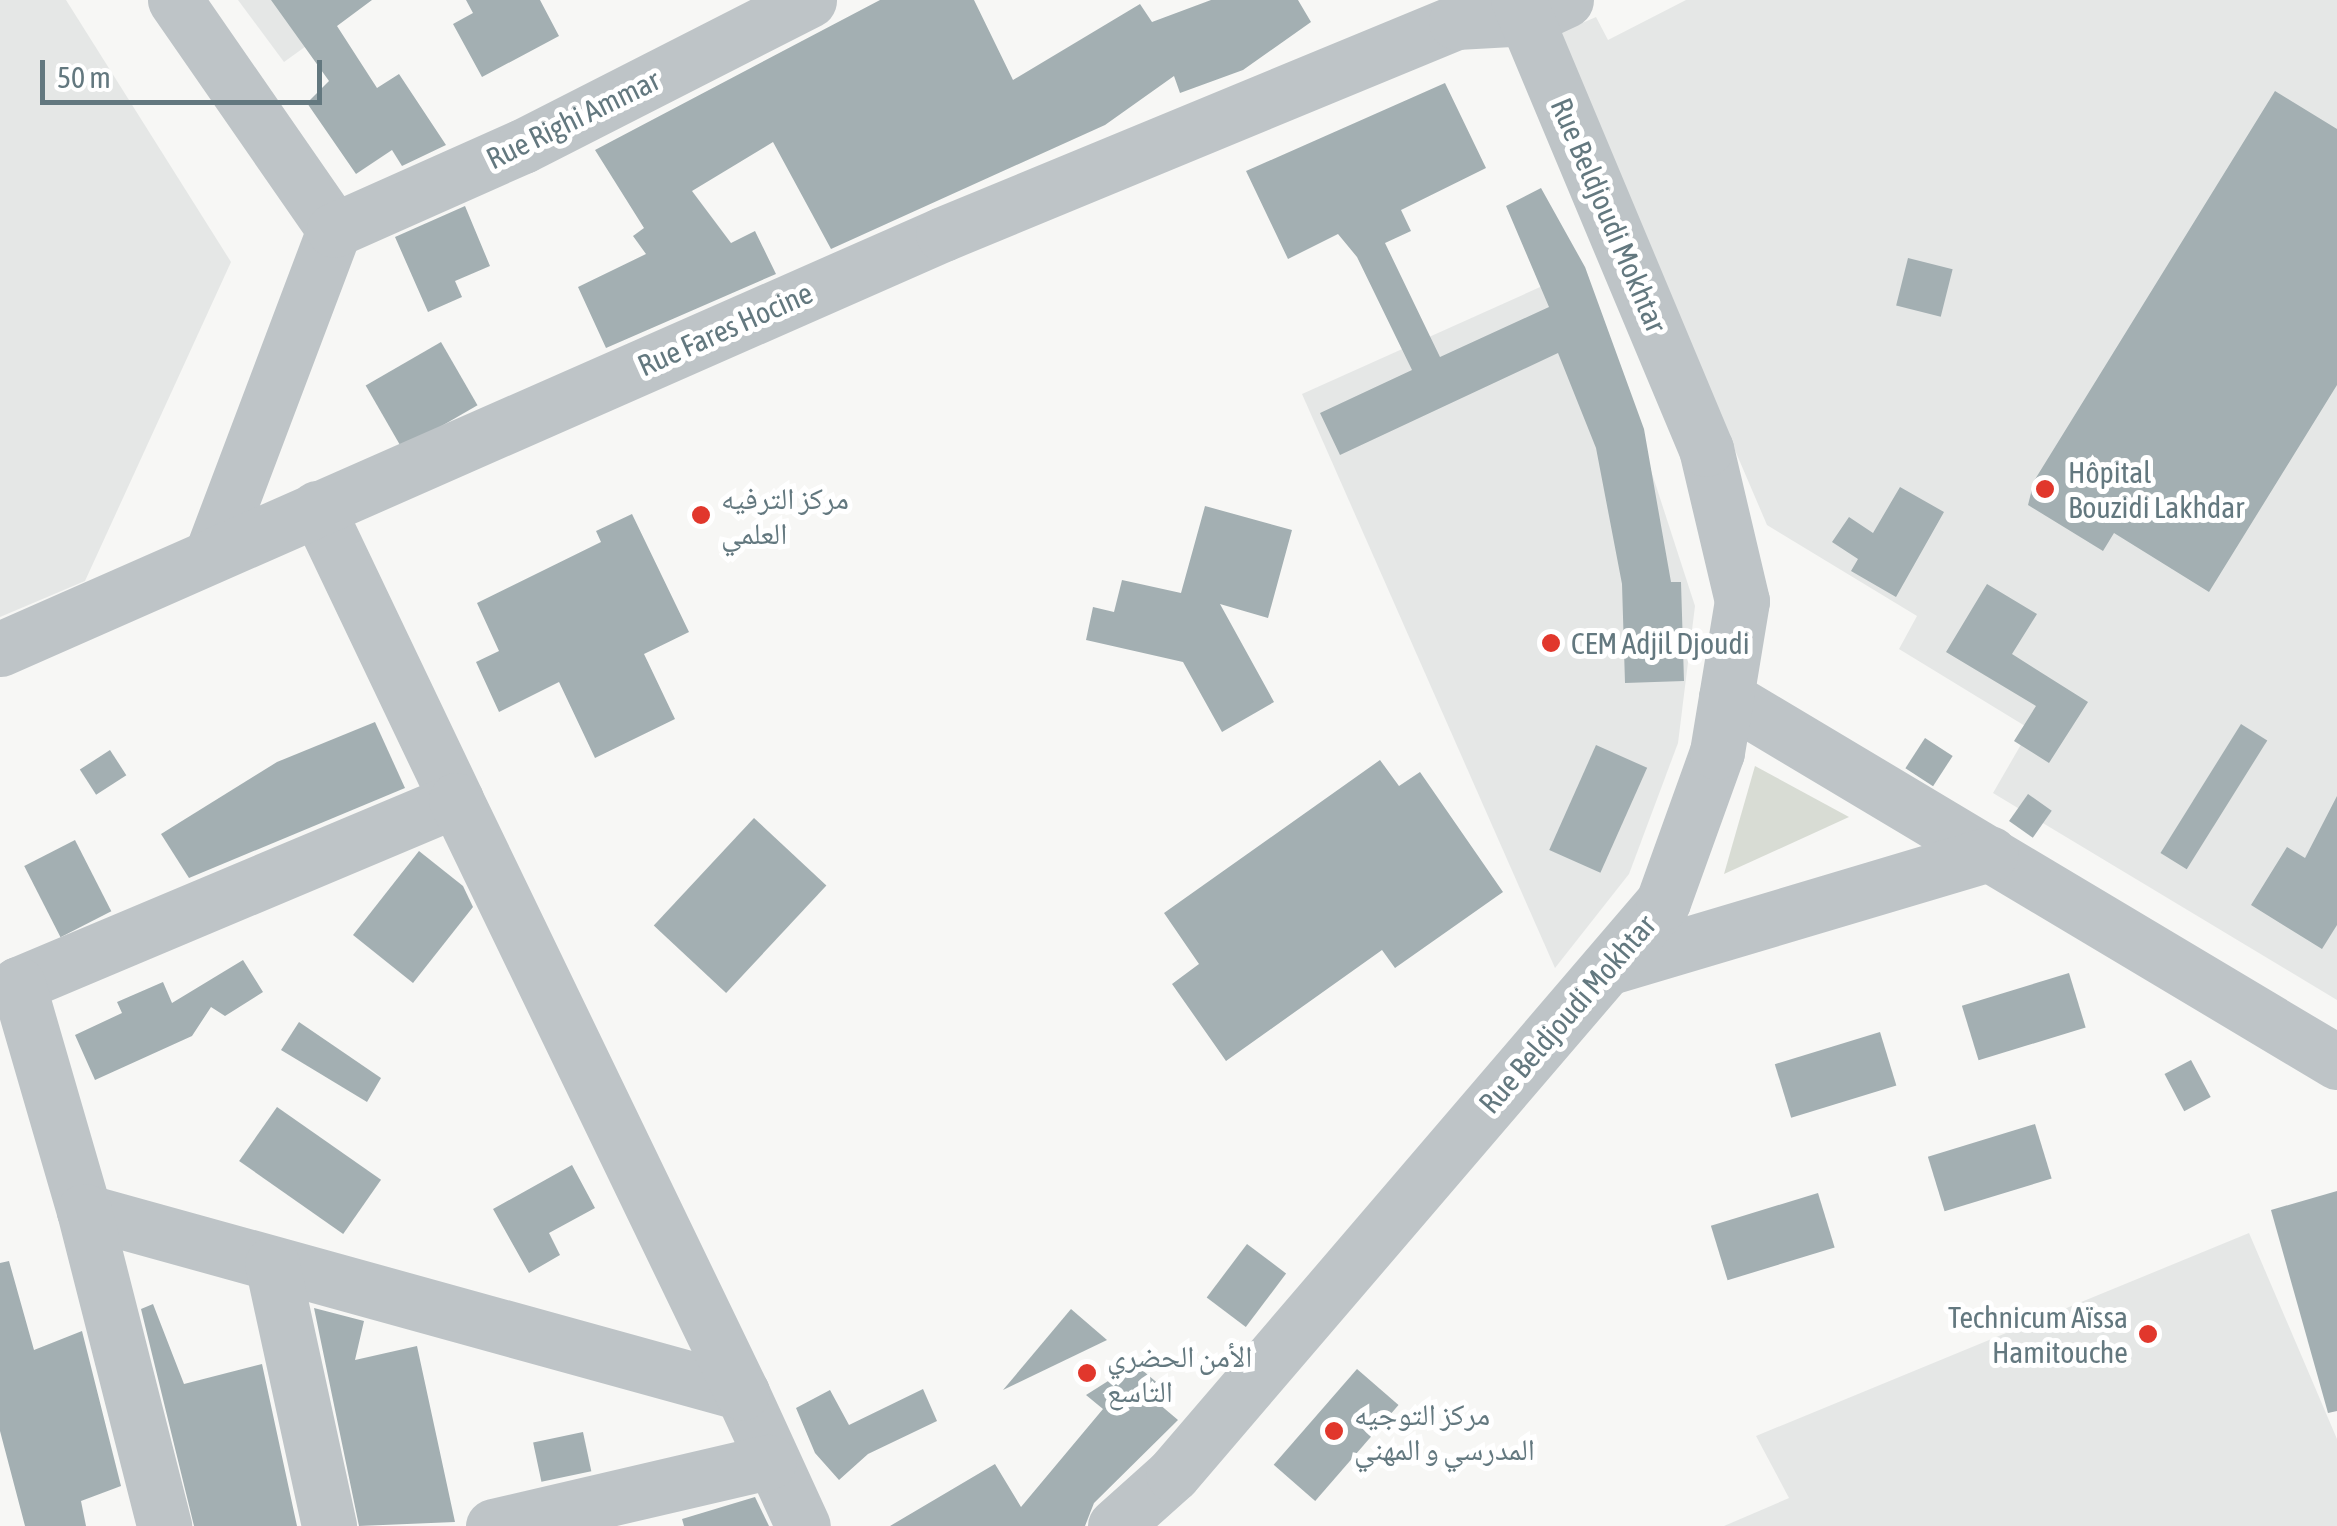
<!DOCTYPE html>
<html>
<head>
<meta charset="utf-8">
<style>
	body { margin:0 }
	#map { position:relative; width:2337px; height:1526px; overflow:hidden; background:#f7f7f5; font-family:"Asap Condensed","Noto Naskh Arabic",sans-serif }
	div>[style] { position:absolute }
	.built>* { inset:0; background:#e5e7e6 }
	.green>* { inset:0; background:#d8dcd4 }
	.building>* { inset:0; background:#a3afb2; transform-origin:0 0 }
	.minor>* { height:55px; margin:-27.5px; padding:0 27.5px; transform-origin:27.5px; border-radius:27.5px; background:#bec4c7 }
	.dots>* { width:28px; height:28px; translate:-50% -50%; box-sizing:border-box; border:5px solid #fff; border-radius:50% }
	span { translate:-50% -50%; white-space:nowrap; text-align:center; line-height:1.15; -webkit-text-stroke:10px #fff; paint-order:stroke }
	.street-label { font-size:30px; color:#63787f }
	.poi-label { font-size:30px; color:#63787f }
	.left { translate:0 -50%; text-align:left }
	.right { translate:-100% -50%; text-align:right }
	.scale { position:absolute; left:40px; top:60px; width:282px; height:45px; box-sizing:border-box; border:5px solid #63787f; border-top:0; padding-left:12px; font-size:30px; line-height:35px; white-space:nowrap; color:#63787f; -webkit-text-stroke:8px #fff; paint-order:stroke }
</style>
</head>
<body>
<div id="map">
	<div class="built">
		<div style="clip-path:polygon(0 0,66px 0,231px 262px,85px 581px,0 617px)"></div>
		<div style="clip-path:polygon(238px 0,370px 0,284px 62px)"></div>
		<div style="clip-path:polygon(1686px 0,2337px 0,2337px 1000px,1993px 793px,2030px 729px,1899px 649px,1917px 616px,1767px 525px,1557px 34px,1596px 17px,1608px 40px)"></div>
		<div style="clip-path:polygon(1585px 267px,1695px 606px,1678px 743px,1629px 874px,1555px 968px,1302px 394px)"></div>
		<div style="clip-path:polygon(2249px 1233px,2337px 1439px,2337px 1526px,1724px 1526px,1789px 1498px,1756px 1436px)"></div>
	</div>
	<div class="green">
		<div style="clip-path:polygon(1755px 766px,1849px 817px,1724px 874px)"></div>
	</div>
	<div class="building">
		<div style="clip-path:polygon(271px 0,372px 0,337px 26px,377px 88px,399px 74px,446px 145px,402px 166px,392px 150px,356px 174px,307px 103px,329px 81px)"></div>
		<div style="clip-path:polygon(466px 0,540px 0,559px 36px,482px 77px,453px 24px,473px 13px)"></div>
		<div style="clip-path:polygon(880px 0,974px 0,1013px 80px,1140px 4px,1152px 22px,1211px 0,1298px 0,1311px 22px,1243px 70px,1180px 93px,1174px 76px,1105px 125px,831px 249px,773px 142px,692px 191px,731px 243px,755px 231px,776px 274px,606px 348px,578px 287px,646px 254px,633px 236px,644px 228px,595px 150px)"></div>
		<div style="clip-path:polygon(1445px 83px,1486px 168px,1401px 210px,1411px 231px,1385px 243px,1440px 357px,1549px 307px,1506px 206px,1541px 188px,1585px 267px,1644px 429px,1671px 582px,1681px 582px,1684px 681px,1625px 683px,1622px 584px,1596px 448px,1558px 353px,1340px 455px,1320px 413px,1412px 370px,1357px 257px,1338px 234px,1288px 259px,1246px 171px)"></div>
		<div style="clip-path:polygon(2275px 91px,2337px 129px,2337px 385px,2209px 592px,2114px 533px,2103px 551px,2028px 505px,2034px 481px)"></div>
		<div style="clip-path:polygon(465px 206px,490px 266px,455px 281px,462px 297px,428px 312px,395px 237px)"></div>
		<div style="left:1908px;top:258px;width:46px;height:49px;rotate:14deg"></div>
		<div style="left:441px;top:342px;width:73px;height:87px;rotate:60deg"></div>
		<div style="clip-path:polygon(1900px 487px,1944px 512px,1896px 597px,1851px 571px,1858px 559px,1832px 542px,1849px 517px,1873px 533px)"></div>
		<div style="clip-path:polygon(1205px 506px,1292px 530px,1268px 618px,1220px 604px,1274px 702px,1222px 732px,1183px 662px,1086px 640px,1093px 607px,1114px 612px,1122px 580px,1181px 593px)"></div>
		<div style="clip-path:polygon(632px 514px,689px 632px,644px 654px,675px 719px,595px 758px,559px 682px,499px 712px,476px 662px,499px 651px,477px 603px,601px 542px,596px 531px)"></div>
		<div style="clip-path:polygon(1987px 584px,2037px 614px,2012px 654px,2088px 702px,2049px 763px,2014px 741px,2036px 706px,1946px 652px)"></div>
		<div style="clip-path:polygon(375px 722px,405px 788px,189px 878px,161px 834px,277px 762px)"></div>
		<div style="left:2241px;top:724px;width:31px;height:152px;rotate:32deg"></div>
		<div style="left:1925px;top:738px;width:33px;height:36px;rotate:33deg"></div>
		<div style="left:1596px;top:745px;width:56px;height:115px;rotate:24deg"></div>
		<div style="left:110px;top:750px;width:30px;height:36px;rotate:57deg"></div>
		<div style="clip-path:polygon(1380px 760px,1399px 786px,1420px 772px,1503px 892px,1395px 968px,1382px 950px,1226px 1061px,1172px 984px,1199px 964px,1164px 913px)"></div>
		<div style="left:2028px;top:794px;width:29px;height:33px;rotate:35deg"></div>
		<div style="clip-path:polygon(2337px 796px,2337px 925px,2322px 949px,2251px 905px,2287px 847px,2305px 858px)"></div>
		<div style="left:754px;top:818px;width:99px;height:147px;rotate:43deg"></div>
		<div style="left:75px;top:840px;width:80px;height:57px;rotate:63deg"></div>
		<div style="clip-path:polygon(419px 851px,463px 886px,473px 907px,413px 983px,353px 935px)"></div>
		<div style="clip-path:polygon(243px 960px,263px 992px,225px 1016px,211px 1007px,192px 1036px,95px 1080px,75px 1035px,122px 1013px,117px 1002px,163px 982px,172px 1003px)"></div>
		<div style="left:2069px;top:973px;width:57px;height:112px;rotate:73deg"></div>
		<div style="clip-path:polygon(299px 1022px,381px 1078px,367px 1102px,281px 1050px)"></div>
		<div style="left:1880px;top:1032px;width:56px;height:110px;rotate:73deg"></div>
		<div style="left:2191px;top:1060px;width:42px;height:30px;rotate:62deg"></div>
		<div style="left:277px;top:1107px;width:127px;height:66px;rotate:35deg"></div>
		<div style="left:2035px;top:1124px;width:57px;height:112px;rotate:73deg"></div>
		<div style="clip-path:polygon(572px 1165px,595px 1208px,549px 1233px,560px 1255px,529px 1273px,493px 1209px)"></div>
		<div style="clip-path:polygon(2337px 1191px,2337px 1411px,2328px 1413px,2271px 1210px)"></div>
		<div style="left:1818px;top:1193px;width:57px;height:112px;rotate:73deg"></div>
		<div style="left:1247px;top:1244px;width:49px;height:67px;rotate:37deg"></div>
		<div style="clip-path:polygon(9px 1261px,34px 1350px,82px 1331px,121px 1486px,81px 1501px,86px 1526px,25px 1526px,0 1431px,0 1263px)"></div>
		<div style="clip-path:polygon(153px 1304px,184px 1384px,262px 1364px,297px 1526px,194px 1526px,141px 1309px)"></div>
		<div style="clip-path:polygon(314px 1308px,364px 1321px,355px 1360px,417px 1346px,455px 1522px,359px 1526px)"></div>
		<div style="clip-path:polygon(1071px 1309px,1107px 1340px,1003px 1390px)"></div>
		<div style="clip-path:polygon(1135px 1364px,1161px 1386px,1152px 1398px,1178px 1420px,1094px 1503px,1085px 1526px,890px 1526px,995px 1464px,1021px 1507px,1103px 1409px,1086px 1395px)"></div>
		<div style="left:1357px;top:1369px;width:55px;height:127px;rotate:41deg"></div>
		<div style="clip-path:polygon(923px 1389px,937px 1421px,868px 1454px,839px 1480px,815px 1453px,796px 1408px,830px 1390px,849px 1425px)"></div>
		<div style="left:583px;top:1432px;width:40px;height:51px;rotate:78deg"></div>
		<div style="clip-path:polygon(755px 1497px,769px 1526px,684px 1526px,682px 1519px)"></div>
	</div>
	<div class="minor">
		<div style="left:175px;top:0;width:280px;rotate:55.3deg"></div>
		<div style="left:334px;top:230px;width:345px;rotate:110.7deg"></div>
		<div style="left:334px;top:230px;width:207px;rotate:-24deg"></div>
		<div style="left:523px;top:146px;width:321px;rotate:-27deg"></div>
		<div style="left:317px;top:508px;width:323px;rotate:64.5deg"></div>
		<div style="left:456px;top:800px;width:475px;rotate:157.2deg"></div>
		<div style="left:18px;top:984px;width:236px;rotate:73.8deg"></div>
		<div style="left:84px;top:1211px;width:683px;rotate:15.46deg"></div>
		<div style="left:742px;top:1393px;width:146px;rotate:65.4deg"></div>
		<div style="left:0;top:649px;width:1030px;rotate:-23.75deg"></div>
		<div style="left:943px;top:234px;width:555px;rotate:-22.45deg"></div>
		<div style="left:1456px;top:22px;width:72px;rotate:-3.2deg"></div>
		<div style="left:1528px;top:18px;width:42px;rotate:-25.3deg"></div>
		<div style="left:1726px;top:697px;width:712px;rotate:30.85deg"></div>
		<div style="left:456px;top:800px;width:658px;rotate:64.25deg"></div>
		<div style="left:1607px;top:968px;width:400px;rotate:-16.6deg"></div>
		<div style="left:84px;top:1211px;width:325px;rotate:75.7deg"></div>
		<div style="left:272px;top:1264px;width:268px;rotate:77.7deg"></div>
		<div style="left:493px;top:1526px;width:283px;rotate:-13.1deg"></div>
		<div style="left:1115px;top:1526px;width:78px;rotate:-41.9deg"></div>
		<div style="left:1173px;top:1474px;width:753px;rotate:-49.42deg"></div>
		<div style="left:1663px;top:902px;width:159px;rotate:-70.2deg"></div>
		<div style="left:1717px;top:752px;width:153px;rotate:-80.6deg"></div>
		<div style="left:1742px;top:601px;width:156px;rotate:-103.3deg"></div>
		<div style="left:1706px;top:449px;width:487px;rotate:-112.7deg"></div>
	</div>
	<div class="dots">
		<div style="left:2045px;top:489px;background:#e1372c"></div>
		<div style="left:701px;top:515px;background:#e1372c"></div>
		<div style="left:1551px;top:643px;background:#e1372c"></div>
		<div style="left:2148px;top:1334px;background:#e1372c"></div>
		<div style="left:1087px;top:1373px;background:#e1372c"></div>
		<div style="left:1334px;top:1431px;background:#e1372c"></div>
	</div>
	<div class="street-label">
		<span style="left:573px;top:119px;rotate:-26deg">Rue Righi Ammar</span>
		<span style="left:1609px;top:215px;rotate:67deg">Rue Beldjoudi Mokhtar</span>
		<span style="left:725px;top:329px;rotate:-24deg">Rue Fares Hocine</span>
		<span style="left:1567px;top:1014px;rotate:-49deg">Rue Beldjoudi Mokhtar</span>
	</div>
	<div class="poi-label">
		<span class="left" style="left:2068px;top:489px">Hôpital<br>Bouzidi Lakhdar</span>
		<span class="left" style="left:721px;top:515px">مركز الترفيه<br>العلمي</span>
		<span class="left" style="left:1571px;top:643px">CEM Adjil Djoudi</span>
		<span class="right" style="left:2128px;top:1334px">Technicum Aïssa<br>Hamitouche</span>
		<span class="left" style="left:1107px;top:1373px">الأمن الحضري<br>التاسع</span>
		<span class="left" style="left:1354px;top:1431px">مركز التوجيه<br>المدرسي و المهني</span>
	</div>
	<div class="scale">50 m</div>
</div>
</body>
</html>
